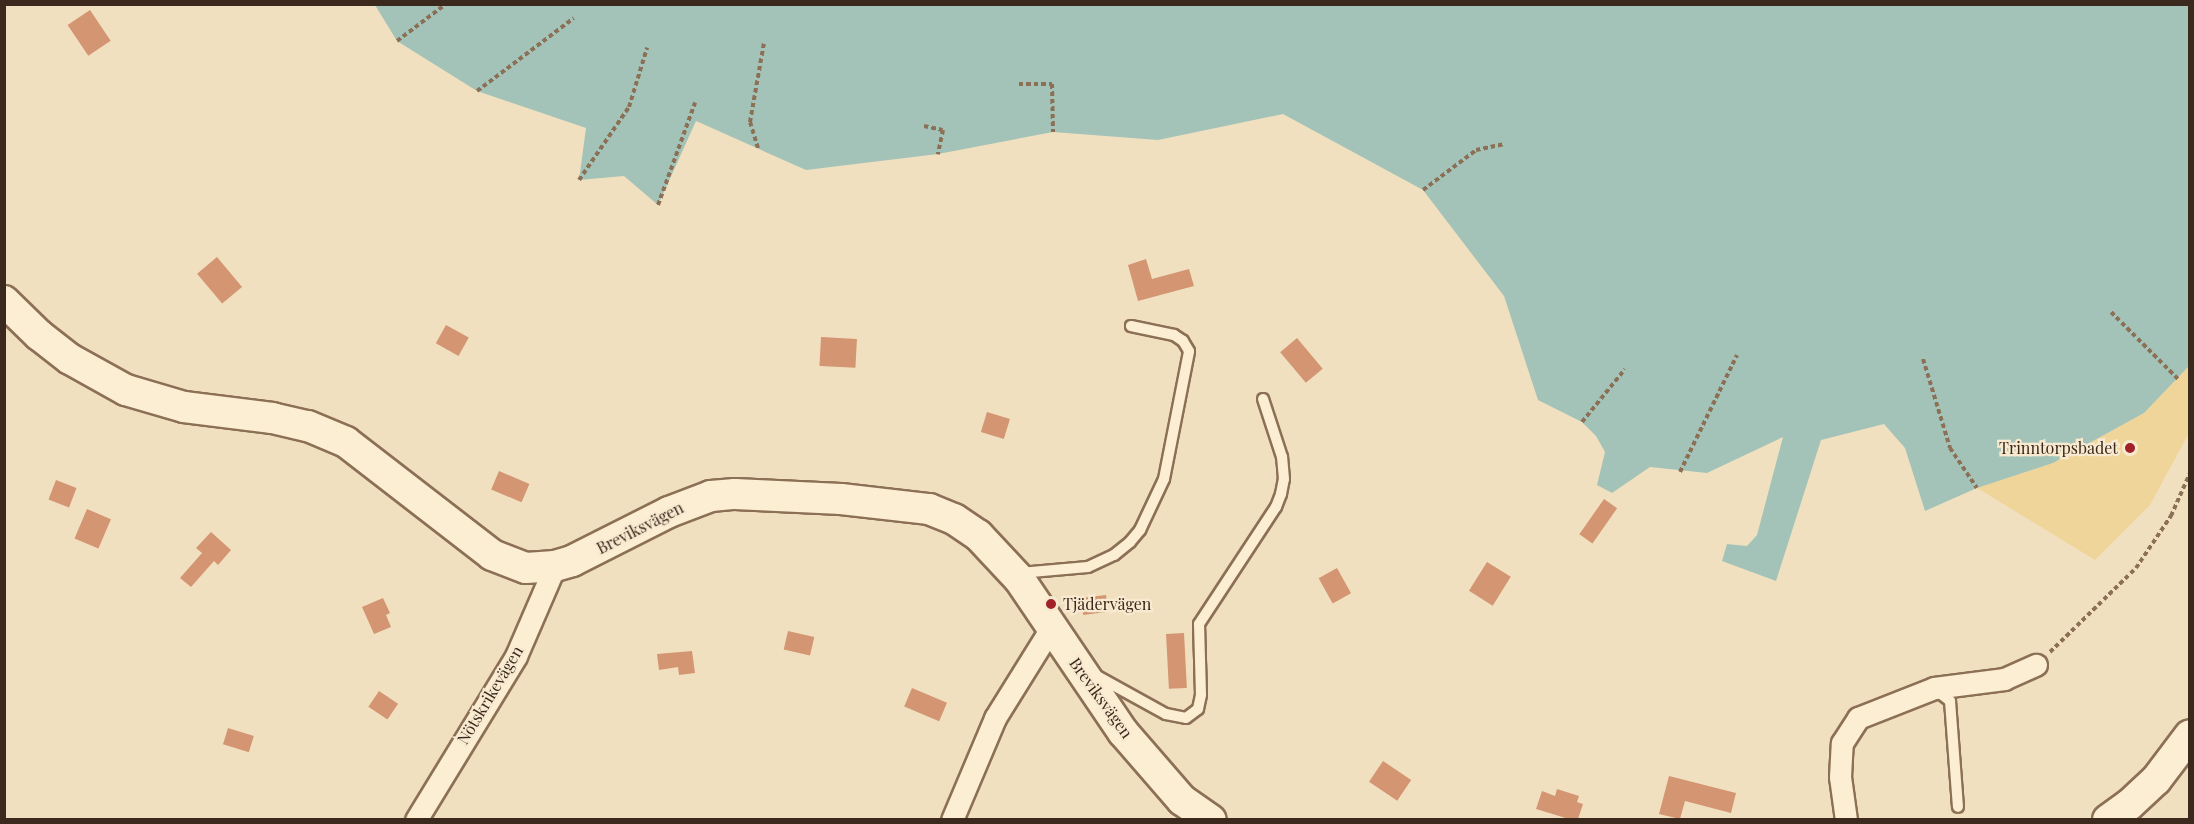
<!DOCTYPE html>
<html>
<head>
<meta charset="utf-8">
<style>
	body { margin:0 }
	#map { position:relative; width:2194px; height:824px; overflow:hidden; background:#f1e0bf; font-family:"Playfair Display",serif }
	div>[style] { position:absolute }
	.sand>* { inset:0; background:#f0d59a }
	.water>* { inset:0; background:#a3c3b8 }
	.building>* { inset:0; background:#d39572; transform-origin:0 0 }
	.path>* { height:4px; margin-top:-2px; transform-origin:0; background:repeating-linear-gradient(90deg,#8c7056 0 4.5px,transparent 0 7.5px) }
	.roads { filter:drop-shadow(2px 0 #8c7056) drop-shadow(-2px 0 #8c7056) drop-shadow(0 2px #8c7056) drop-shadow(0 -2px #8c7056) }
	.lane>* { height:10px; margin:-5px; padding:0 5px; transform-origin:5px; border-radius:5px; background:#fceed3 }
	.street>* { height:21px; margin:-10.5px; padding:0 10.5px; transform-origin:10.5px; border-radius:10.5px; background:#fceed3 }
	.secondary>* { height:30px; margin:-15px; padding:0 15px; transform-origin:15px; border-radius:15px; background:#fceed3 }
	.dots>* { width:16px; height:16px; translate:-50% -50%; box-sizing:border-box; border:3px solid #f8ead0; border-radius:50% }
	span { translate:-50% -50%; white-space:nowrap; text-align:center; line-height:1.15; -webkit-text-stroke:4.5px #f8ead0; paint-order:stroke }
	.poi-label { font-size:16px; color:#3a291c }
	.right { translate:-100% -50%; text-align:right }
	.left { translate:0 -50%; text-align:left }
	.street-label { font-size:16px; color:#3a291c }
	.frame { position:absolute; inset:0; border:6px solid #3a291c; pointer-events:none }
</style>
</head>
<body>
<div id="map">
	<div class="sand">
		<div style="clip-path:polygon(2189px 366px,2189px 433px,2150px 505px,2095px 560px,1977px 488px,2053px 463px,2144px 413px)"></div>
	</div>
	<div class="water">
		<div style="clip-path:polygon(375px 5px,2189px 5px,2189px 366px,2144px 413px,2053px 463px,1977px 488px,1925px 511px,1905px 448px,1884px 424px,1821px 440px,1776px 581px,1722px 561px,1727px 544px,1747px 546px,1757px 535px,1783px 437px,1707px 473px,1650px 467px,1612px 493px,1597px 485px,1605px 452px,1596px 436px,1582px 422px,1538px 400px,1504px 296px,1423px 190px,1283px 114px,1158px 140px,1053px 132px,938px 154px,806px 170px,696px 121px,658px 205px,624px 176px,579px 180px,586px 128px,477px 91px,397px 41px)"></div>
	</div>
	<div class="building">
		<div style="left:90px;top:10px;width:37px;height:27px;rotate:56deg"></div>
		<div style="left:217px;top:257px;width:39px;height:26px;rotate:50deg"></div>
		<div style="clip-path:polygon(1146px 259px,1152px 279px,1189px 269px,1194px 286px,1138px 301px,1128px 265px)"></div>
		<div style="left:446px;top:325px;width:26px;height:21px;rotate:29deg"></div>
		<div style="left:821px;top:337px;width:36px;height:29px;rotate:3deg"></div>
		<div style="left:1297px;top:338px;width:40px;height:22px;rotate:50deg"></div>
		<div style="left:987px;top:412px;width:24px;height:21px;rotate:17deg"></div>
		<div style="left:499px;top:471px;width:33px;height:20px;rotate:23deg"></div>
		<div style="left:56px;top:480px;width:22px;height:21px;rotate:21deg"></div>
		<div style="left:1604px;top:499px;width:16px;height:43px;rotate:35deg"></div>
		<div style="left:87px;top:509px;width:26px;height:32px;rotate:23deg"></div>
		<div style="clip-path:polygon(211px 532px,231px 550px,218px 565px,214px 561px,191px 587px,180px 578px,202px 553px,196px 548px)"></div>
		<div style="left:1487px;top:562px;width:28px;height:34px;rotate:32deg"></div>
		<div style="left:1337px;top:568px;width:29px;height:21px;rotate:61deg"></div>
		<div style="left:1106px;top:595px;width:17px;height:25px;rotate:83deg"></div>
		<div style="clip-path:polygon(383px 598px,390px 613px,386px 615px,391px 627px,374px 634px,362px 607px)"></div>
		<div style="left:788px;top:631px;width:27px;height:19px;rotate:13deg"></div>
		<div style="left:1184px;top:633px;width:55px;height:18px;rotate:87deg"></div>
		<div style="clip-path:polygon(692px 651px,695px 673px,679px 675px,678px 667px,659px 670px,657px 654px)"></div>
		<div style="left:912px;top:688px;width:38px;height:20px;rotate:23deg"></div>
		<div style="left:379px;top:691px;width:23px;height:19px;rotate:34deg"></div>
		<div style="left:228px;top:728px;width:27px;height:17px;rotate:17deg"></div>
		<div style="left:1383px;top:761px;width:34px;height:25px;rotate:34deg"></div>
		<div style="clip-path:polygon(1669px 776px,1736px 793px,1731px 813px,1685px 801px,1680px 819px,1659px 814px)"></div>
		<div style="clip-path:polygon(1557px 789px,1579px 796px,1577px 802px,1583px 804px,1578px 819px,1569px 819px,1536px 809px,1542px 791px,1555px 796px)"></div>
	</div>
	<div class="path">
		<div style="left:397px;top:41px;width:61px;rotate:-37.1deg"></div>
		<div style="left:1019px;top:84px;width:33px"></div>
		<div style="left:1052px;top:84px;width:48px;rotate:88.8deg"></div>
		<div style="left:477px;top:91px;width:121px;rotate:-37deg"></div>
		<div style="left:924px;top:126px;width:19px;rotate:12deg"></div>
		<div style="left:943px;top:130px;width:25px;rotate:102deg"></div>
		<div style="left:758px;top:148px;width:27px;rotate:-107deg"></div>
		<div style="left:750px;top:122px;width:80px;rotate:-80deg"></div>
		<div style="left:579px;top:180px;width:88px;rotate:-55.6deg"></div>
		<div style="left:629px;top:107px;width:62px;rotate:-73deg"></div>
		<div style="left:1423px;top:190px;width:66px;rotate:-37deg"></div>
		<div style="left:1476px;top:150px;width:29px;rotate:-12deg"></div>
		<div style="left:658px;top:205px;width:109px;rotate:-70.1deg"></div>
		<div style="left:2111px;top:312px;width:96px;rotate:45deg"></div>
		<div style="left:1923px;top:359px;width:93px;rotate:73.1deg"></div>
		<div style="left:1950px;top:448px;width:48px;rotate:56deg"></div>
		<div style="left:1582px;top:422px;width:68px;rotate:-50.9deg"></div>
		<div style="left:1680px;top:472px;width:130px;rotate:-64deg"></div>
		<div style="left:2050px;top:652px;width:120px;rotate:-44.3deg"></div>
		<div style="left:2136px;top:568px;width:63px;rotate:-56.1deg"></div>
		<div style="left:2171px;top:516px;width:47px;rotate:-66.2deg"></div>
	</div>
	<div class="roads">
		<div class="lane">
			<div style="left:1020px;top:573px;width:68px;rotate:-5deg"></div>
			<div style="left:1088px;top:567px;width:29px;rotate:-25deg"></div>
			<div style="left:1114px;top:555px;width:21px;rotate:-39deg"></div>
			<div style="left:1130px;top:542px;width:16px;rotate:-50deg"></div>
			<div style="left:1140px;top:530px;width:56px;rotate:-64.8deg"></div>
			<div style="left:1164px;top:479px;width:130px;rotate:-78.9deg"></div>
			<div style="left:1189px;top:351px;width:12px;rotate:-121deg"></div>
			<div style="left:1183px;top:341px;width:11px;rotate:-146deg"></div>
			<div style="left:1174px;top:335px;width:44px;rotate:-168.2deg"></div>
			<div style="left:1095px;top:675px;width:81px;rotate:28.8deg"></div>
			<div style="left:1166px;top:714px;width:20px;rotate:11deg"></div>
			<div style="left:1186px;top:718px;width:15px;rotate:-37deg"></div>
			<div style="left:1198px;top:709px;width:14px;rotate:-78deg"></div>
			<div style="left:1201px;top:695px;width:71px;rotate:-91.6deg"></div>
			<div style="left:1199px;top:624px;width:140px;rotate:-56.7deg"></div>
			<div style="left:1276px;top:507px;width:14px;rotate:-69deg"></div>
			<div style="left:1281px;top:494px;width:15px;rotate:-79deg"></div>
			<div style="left:1284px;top:479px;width:22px;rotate:-95deg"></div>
			<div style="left:1282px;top:457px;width:61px;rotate:-108.1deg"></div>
			<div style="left:1936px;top:690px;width:18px;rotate:38deg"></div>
			<div style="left:1950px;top:701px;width:106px;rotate:85.7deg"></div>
		</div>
		<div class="street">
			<div style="left:416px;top:820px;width:192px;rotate:-58.6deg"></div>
			<div style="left:516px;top:656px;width:98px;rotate:-66.6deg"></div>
			<div style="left:952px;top:820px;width:111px;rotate:-67.1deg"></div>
			<div style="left:995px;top:718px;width:106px;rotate:-58.1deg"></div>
			<div style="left:1846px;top:820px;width:43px;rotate:-97.9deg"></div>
			<div style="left:1840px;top:777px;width:34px;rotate:-87deg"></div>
			<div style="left:1842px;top:743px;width:30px;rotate:-57deg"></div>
			<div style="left:1858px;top:718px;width:82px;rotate:-21.5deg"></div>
			<div style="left:1934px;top:688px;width:71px;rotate:-7.3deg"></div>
			<div style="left:2004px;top:679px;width:35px;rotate:-24deg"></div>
		</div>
		<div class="secondary">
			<div style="left:4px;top:301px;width:49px;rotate:44.2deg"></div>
			<div style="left:39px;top:335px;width:39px;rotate:38deg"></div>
			<div style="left:70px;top:359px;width:64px;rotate:29deg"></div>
			<div style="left:126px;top:390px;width:60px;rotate:16.3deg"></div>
			<div style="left:184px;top:407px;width:89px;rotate:7.1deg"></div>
			<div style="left:272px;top:418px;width:37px;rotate:13deg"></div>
			<div style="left:308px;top:426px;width:41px;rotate:22.8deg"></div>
			<div style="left:346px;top:442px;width:185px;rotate:37.7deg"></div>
			<div style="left:492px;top:555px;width:36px;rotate:21deg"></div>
			<div style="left:526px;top:568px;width:29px;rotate:-4deg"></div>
			<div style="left:555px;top:566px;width:18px;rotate:-16deg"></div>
			<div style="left:572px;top:561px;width:109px;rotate:-26.8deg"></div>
			<div style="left:669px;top:512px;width:45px;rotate:-20.9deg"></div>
			<div style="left:711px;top:496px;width:24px;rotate:-5deg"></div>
			<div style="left:735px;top:494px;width:106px;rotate:2.7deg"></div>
			<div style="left:841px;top:499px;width:89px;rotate:6.5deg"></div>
			<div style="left:929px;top:509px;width:27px;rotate:22deg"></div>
			<div style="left:954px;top:519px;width:29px;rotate:34deg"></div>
			<div style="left:978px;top:535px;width:62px;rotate:47deg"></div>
			<div style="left:1020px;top:580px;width:184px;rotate:55.9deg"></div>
			<div style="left:1123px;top:732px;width:90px;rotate:49.1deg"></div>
			<div style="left:1182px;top:800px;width:35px;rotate:35deg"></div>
			<div style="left:2108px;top:820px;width:26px;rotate:-36deg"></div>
			<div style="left:2129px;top:805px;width:37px;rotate:-43deg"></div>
			<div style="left:2156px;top:780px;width:56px;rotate:-52.9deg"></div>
		</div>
	</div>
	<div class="dots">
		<div style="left:2130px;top:448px;background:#a02128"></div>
		<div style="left:1051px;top:604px;background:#a02128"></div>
	</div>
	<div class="poi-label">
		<span class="right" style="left:2118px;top:448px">Trinntorpsbadet</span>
		<span class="left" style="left:1063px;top:604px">Tjädervägen</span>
	</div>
	<div class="street-label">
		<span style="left:640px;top:528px;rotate:-27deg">Breviksvägen</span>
		<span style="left:490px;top:695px;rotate:-59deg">Nötskrikevägen</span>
		<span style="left:1101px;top:698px;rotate:54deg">Breviksvägen</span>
	</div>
	<div class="frame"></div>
</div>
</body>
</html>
